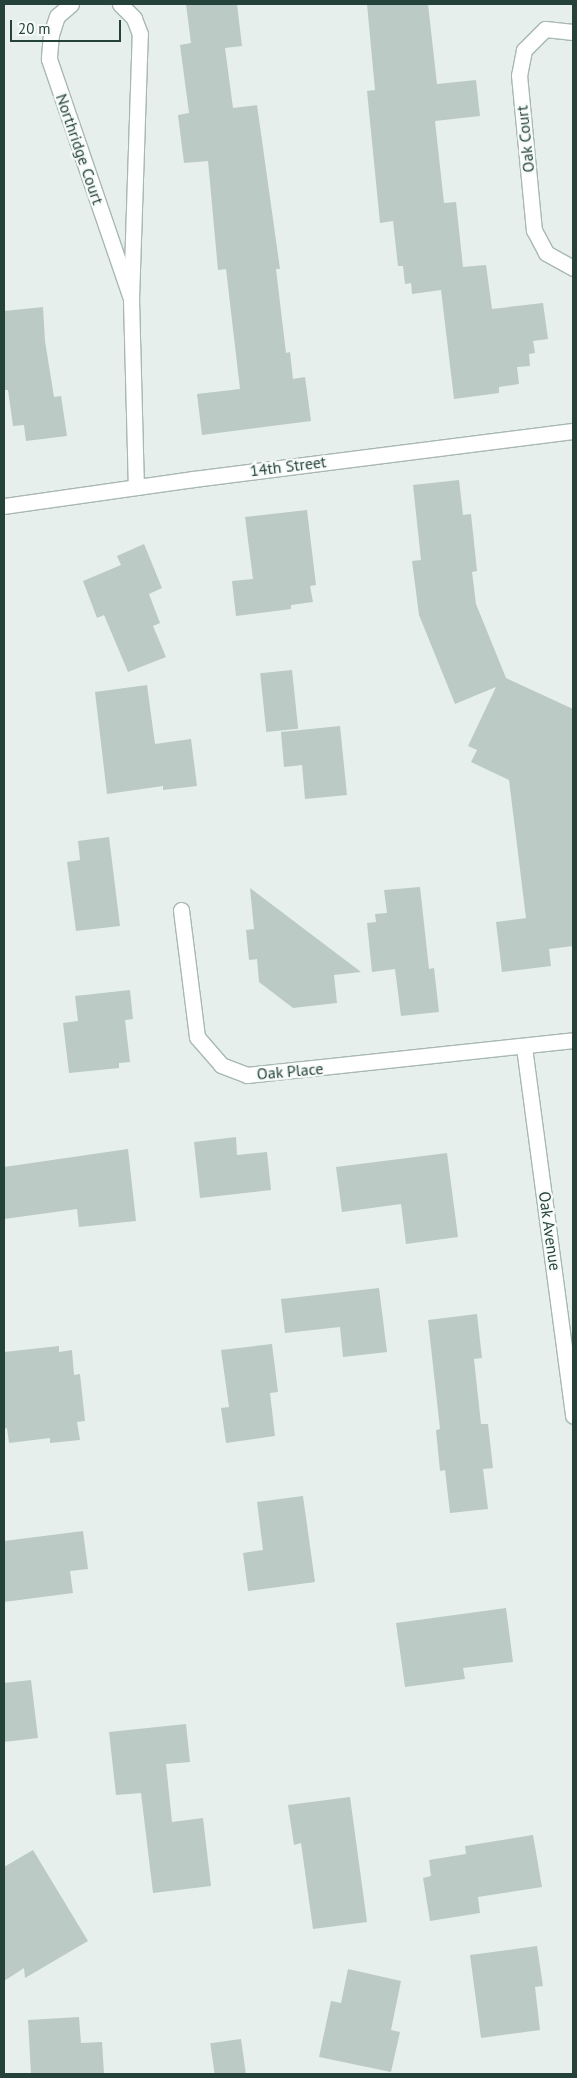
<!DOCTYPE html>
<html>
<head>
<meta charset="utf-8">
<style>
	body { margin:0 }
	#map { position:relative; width:577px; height:2078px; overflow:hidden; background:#e6efeb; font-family:"PT Sans",sans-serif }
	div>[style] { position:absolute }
	.building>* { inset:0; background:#bbcac4; transform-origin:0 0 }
	.roads { filter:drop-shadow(1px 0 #a8b8b2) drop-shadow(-1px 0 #a8b8b2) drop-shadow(0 1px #a8b8b2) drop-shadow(0 -1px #a8b8b2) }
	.minor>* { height:15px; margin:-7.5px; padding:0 7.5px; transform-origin:7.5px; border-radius:7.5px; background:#fff }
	span { translate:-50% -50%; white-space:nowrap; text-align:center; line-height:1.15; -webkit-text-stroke:4.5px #f7fbf9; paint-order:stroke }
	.street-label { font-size:16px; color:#24423a }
	.frame { position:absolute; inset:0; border:5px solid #24423a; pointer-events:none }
	.scale { position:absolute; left:10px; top:20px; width:111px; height:22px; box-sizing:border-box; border:2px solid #24423a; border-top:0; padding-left:6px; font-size:15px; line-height:18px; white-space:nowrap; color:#24423a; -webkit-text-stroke:4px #f7fbf9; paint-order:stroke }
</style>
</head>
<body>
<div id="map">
	<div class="building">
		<div style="clip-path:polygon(186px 4px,237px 4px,242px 46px,225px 48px,233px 108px,257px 105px,280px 269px,276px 269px,286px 353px,290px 352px,293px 379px,305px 377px,311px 421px,202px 435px,197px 394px,240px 389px,226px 269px,218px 270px,208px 161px,184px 163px,178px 115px,189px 113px,180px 45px,191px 43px)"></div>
		<div style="clip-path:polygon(367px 4px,428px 4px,437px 84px,476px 80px,480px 116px,435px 121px,444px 203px,456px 202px,463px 267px,486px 265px,492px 309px,543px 303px,548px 339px,533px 341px,535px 353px,529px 354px,530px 366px,517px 367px,519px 384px,499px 387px,499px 393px,454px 399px,441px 290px,412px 294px,411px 283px,405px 284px,403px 266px,398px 266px,393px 221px,380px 223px,367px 91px,375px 90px)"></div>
		<div style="clip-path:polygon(43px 307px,45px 341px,54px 397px,61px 396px,67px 436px,26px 441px,24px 425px,13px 426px,8px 390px,4px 390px,4px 311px)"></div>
		<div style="clip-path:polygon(459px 480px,463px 515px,471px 514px,477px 571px,472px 572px,476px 604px,506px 678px,573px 709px,573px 946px,549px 949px,551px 966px,502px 972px,496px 922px,526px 918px,509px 780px,471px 762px,477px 750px,468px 746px,496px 687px,455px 704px,419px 615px,412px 561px,421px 560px,413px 485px)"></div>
		<div style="clip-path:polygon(307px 510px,316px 585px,310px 586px,313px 602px,291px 605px,291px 609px,236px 616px,232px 581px,253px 579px,245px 517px)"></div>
		<div style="clip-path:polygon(144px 544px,162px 588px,149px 594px,160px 623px,153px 626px,166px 657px,128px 672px,104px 615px,97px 618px,83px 581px,121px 565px,117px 556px)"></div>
		<div style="left:292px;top:670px;width:59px;height:32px;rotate:84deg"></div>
		<div style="clip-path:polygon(147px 685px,155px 744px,191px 739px,197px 786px,163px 790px,163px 786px,107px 794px,95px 692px)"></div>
		<div style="clip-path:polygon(340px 726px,347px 795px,305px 799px,302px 765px,284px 767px,281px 732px)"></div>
		<div style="clip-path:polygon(109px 837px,120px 926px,76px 931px,67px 862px,80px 860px,78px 841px)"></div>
		<div style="clip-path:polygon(420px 887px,429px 969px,434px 968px,439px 1012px,401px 1016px,395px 969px,372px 972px,367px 923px,376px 922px,375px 914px,387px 913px,384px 890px)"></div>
		<div style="clip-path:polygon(250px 888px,361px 972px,334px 975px,337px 1003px,293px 1008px,259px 982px,257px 959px,249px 960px,246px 930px,254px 929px)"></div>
		<div style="clip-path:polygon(130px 990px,133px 1019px,125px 1020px,130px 1062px,119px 1063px,119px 1068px,69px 1073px,63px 1023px,78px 1021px,75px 996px)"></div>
		<div style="clip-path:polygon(236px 1137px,237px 1155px,267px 1152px,271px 1190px,200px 1198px,194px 1142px)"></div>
		<div style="clip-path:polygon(128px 1149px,136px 1221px,79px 1227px,77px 1209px,4px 1219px,4px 1167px)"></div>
		<div style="clip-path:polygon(447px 1153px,458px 1237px,406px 1244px,401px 1204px,342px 1212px,336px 1167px)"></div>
		<div style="clip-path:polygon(379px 1288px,387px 1352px,343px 1357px,340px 1327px,285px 1333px,281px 1299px)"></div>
		<div style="clip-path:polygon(477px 1314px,482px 1358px,474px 1359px,481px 1424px,488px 1424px,493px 1468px,483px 1469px,488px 1509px,450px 1513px,445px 1470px,440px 1471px,436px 1430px,440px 1429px,428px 1320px)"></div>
		<div style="clip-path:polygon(272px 1344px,278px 1392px,270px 1393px,275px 1436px,226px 1443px,221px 1408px,229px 1407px,221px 1350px)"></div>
		<div style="clip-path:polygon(59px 1346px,59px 1352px,72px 1350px,74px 1375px,80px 1374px,85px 1421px,77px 1422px,80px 1440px,50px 1443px,50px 1438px,9px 1443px,7px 1428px,4px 1429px,4px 1352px)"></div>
		<div style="clip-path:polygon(303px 1496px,315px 1582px,248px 1591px,243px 1553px,263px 1550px,257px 1502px)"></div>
		<div style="clip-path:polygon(83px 1531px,88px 1569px,70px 1571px,73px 1593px,4px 1602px,4px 1541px)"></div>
		<div style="clip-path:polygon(506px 1608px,513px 1662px,463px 1668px,465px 1679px,405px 1687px,396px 1623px)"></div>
		<div style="clip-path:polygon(31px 1680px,38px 1738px,4px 1742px,4px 1683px)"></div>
		<div style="clip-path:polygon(186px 1724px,190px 1762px,166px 1764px,172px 1822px,203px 1818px,211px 1886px,153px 1893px,141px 1793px,116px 1795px,109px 1732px)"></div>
		<div style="clip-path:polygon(350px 1797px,367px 1922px,313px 1929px,301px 1843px,294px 1845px,288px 1805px)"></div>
		<div style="clip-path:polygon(533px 1835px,542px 1887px,478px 1897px,480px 1913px,430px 1921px,423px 1878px,431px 1876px,429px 1860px,466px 1854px,465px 1846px)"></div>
		<div style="clip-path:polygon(33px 1850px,88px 1941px,25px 1978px,24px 1968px,4px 1981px,4px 1867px)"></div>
		<div style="clip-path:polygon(537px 1946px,543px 1986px,535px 1987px,540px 2030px,481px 2038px,470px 1955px)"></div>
		<div style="clip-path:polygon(348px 1969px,401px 1981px,391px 2030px,400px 2032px,391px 2072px,319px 2057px,331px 2001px,341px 2003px)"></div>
		<div style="clip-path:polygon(79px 2017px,81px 2043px,102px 2042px,104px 2074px,31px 2074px,28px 2020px)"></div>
		<div style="left:241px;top:2039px;width:35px;height:31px;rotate:82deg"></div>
	</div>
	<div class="roads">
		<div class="minor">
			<div style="left:71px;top:4px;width:18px;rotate:139deg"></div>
			<div style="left:57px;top:16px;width:19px;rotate:108deg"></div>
			<div style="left:51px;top:34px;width:25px;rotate:95deg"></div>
			<div style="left:49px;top:59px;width:254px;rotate:71.1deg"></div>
			<div style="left:131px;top:299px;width:265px;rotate:-88.1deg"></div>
			<div style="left:140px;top:34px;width:17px;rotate:-111deg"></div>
			<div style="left:134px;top:18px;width:20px;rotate:-135deg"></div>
			<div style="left:573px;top:32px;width:28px;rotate:-174deg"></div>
			<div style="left:545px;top:29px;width:30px;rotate:135deg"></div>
			<div style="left:524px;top:50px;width:25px;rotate:101deg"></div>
			<div style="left:519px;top:75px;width:156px;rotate:84.5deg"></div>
			<div style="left:534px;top:230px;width:26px;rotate:62deg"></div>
			<div style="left:546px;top:253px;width:31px;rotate:29deg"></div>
			<div style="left:131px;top:299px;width:188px;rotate:88.5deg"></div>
			<div style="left:4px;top:506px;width:191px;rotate:-8.1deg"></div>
			<div style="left:193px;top:479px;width:383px;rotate:-7.2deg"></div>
			<div style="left:181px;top:910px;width:128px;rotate:82.8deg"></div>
			<div style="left:197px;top:1037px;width:37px;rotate:49deg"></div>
			<div style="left:221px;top:1065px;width:28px;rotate:21deg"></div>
			<div style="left:247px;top:1075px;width:328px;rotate:-6.1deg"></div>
			<div style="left:524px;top:1047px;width:372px;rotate:82.4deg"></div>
		</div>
	</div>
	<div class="street-label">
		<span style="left:525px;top:139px;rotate:-96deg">Oak Court</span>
		<span style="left:80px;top:149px;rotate:71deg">Northridge Court</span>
		<span style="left:288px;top:466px;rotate:-7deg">14th Street</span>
		<span style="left:290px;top:1071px;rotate:-5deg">Oak Place</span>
		<span style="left:550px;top:1231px;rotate:82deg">Oak Avenue</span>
	</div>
	<div class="frame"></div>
	<div class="scale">20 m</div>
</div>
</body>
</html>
